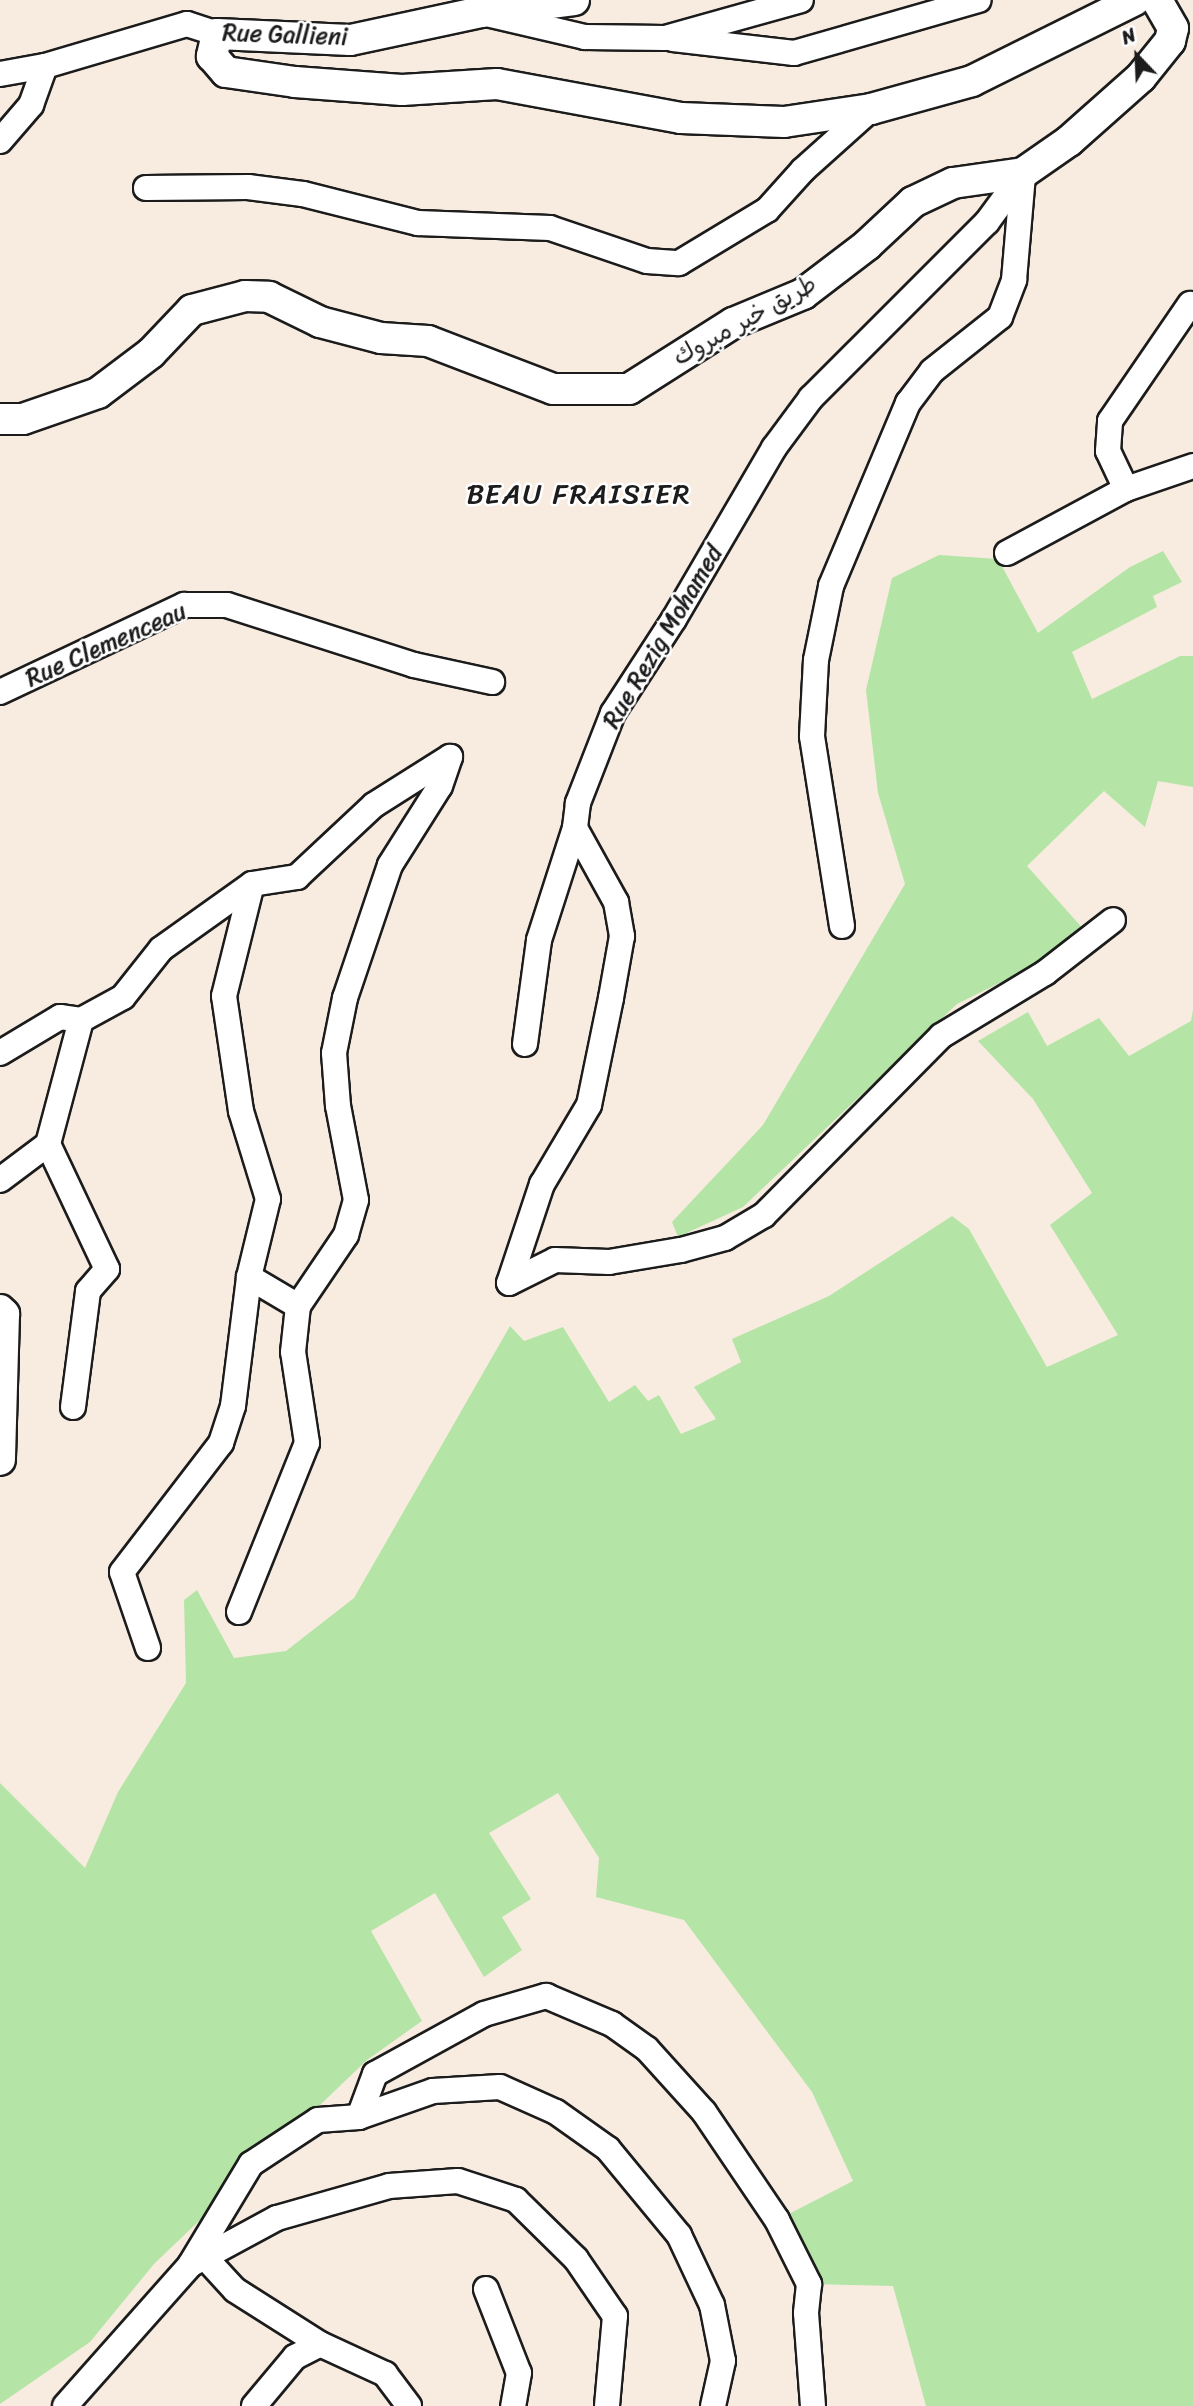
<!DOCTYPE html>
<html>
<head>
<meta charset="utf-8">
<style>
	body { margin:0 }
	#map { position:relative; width:1193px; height:2406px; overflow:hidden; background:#f8ece0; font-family:Sriracha,"Playpen Sans Arabic",sans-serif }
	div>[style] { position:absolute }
	.green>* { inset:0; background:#b4e5a6 }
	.roads { filter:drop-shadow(2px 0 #1c1c1c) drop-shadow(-2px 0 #1c1c1c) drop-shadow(0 2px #1c1c1c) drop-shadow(0 -2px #1c1c1c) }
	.minor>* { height:24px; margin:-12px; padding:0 12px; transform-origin:12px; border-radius:12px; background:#fff }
	.tertiary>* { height:30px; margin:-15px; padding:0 15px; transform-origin:15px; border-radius:15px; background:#fff }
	span { translate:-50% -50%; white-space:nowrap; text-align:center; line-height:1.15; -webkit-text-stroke:5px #fff; paint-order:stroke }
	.street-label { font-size:24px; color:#1c1c1c }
	.quarter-label { font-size:28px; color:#1c1c1c; letter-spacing:2px }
	.north { position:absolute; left:1102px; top:21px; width:70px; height:70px; -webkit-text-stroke:5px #fff; paint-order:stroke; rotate:337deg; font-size:19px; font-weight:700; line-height:28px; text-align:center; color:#1c1c1c }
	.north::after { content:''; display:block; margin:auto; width:24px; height:32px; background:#1c1c1c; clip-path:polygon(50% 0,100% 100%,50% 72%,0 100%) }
</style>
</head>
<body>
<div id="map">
	<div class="green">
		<div style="clip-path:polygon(1163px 551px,1182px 582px,1153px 596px,1157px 607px,1072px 652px,1092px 699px,1180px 656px,1193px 656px,1193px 787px,1158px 781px,1145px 827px,1104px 791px,1027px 866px,1086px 932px,1052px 957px,957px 1004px,743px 1207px,678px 1237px,672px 1222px,763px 1125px,905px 884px,878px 793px,866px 690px,892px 578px,939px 555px,998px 559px,1038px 633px,1130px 567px)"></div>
		<div style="clip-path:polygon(1193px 1010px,1193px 2406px,926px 2406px,893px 2286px,809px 2284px,777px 2220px,853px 2181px,812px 2092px,684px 1920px,596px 1897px,599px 1858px,558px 1793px,489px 1833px,531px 1899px,502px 1917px,522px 1950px,484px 1977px,435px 1893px,371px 1931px,422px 2021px,367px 2060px,154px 2264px,90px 2342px,0 2404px,0 1783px,85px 1868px,118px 1792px,186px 1683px,184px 1600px,197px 1590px,234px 1658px,286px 1651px,354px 1598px,510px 1326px,524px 1341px,563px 1327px,609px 1402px,635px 1385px,648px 1401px,659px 1395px,681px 1434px,716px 1419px,694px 1387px,741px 1362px,732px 1339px,829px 1296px,952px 1216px,969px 1229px,1047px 1367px,1118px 1335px,1050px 1225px,1092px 1193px,1033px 1099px,978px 1041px,1028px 1012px,1047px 1046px,1099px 1018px,1129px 1056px,1191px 1021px)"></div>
	</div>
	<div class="roads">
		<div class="minor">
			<div style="left:491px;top:15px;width:97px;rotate:13.2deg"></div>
			<div style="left:585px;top:37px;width:80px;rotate:0.7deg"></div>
			<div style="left:665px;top:38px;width:141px;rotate:-15.6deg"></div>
			<div style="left:673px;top:39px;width:122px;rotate:6.6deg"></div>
			<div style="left:794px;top:53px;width:192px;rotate:-16deg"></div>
			<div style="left:0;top:74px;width:46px;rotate:-10.1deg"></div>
			<div style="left:45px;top:66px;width:148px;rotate:-16.5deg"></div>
			<div style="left:187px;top:24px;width:32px;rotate:18deg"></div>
			<div style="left:0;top:141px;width:48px;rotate:-49.3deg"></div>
			<div style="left:31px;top:105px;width:41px;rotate:-70.3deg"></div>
			<div style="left:1023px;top:173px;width:61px;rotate:126.3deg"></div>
			<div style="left:987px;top:222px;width:249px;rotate:135deg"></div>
			<div style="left:811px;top:398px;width:62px;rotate:126.5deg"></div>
			<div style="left:774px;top:448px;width:198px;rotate:120.3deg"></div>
			<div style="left:674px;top:619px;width:112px;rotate:123deg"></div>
			<div style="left:613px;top:713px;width:97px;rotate:111.3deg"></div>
			<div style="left:578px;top:803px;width:25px;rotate:97deg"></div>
			<div style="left:575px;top:828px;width:85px;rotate:61deg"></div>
			<div style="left:616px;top:902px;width:35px;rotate:80deg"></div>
			<div style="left:622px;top:936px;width:63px;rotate:100.1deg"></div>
			<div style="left:611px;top:998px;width:109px;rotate:101.6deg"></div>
			<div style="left:589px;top:1105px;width:92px;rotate:120.7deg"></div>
			<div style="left:542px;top:1184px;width:104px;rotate:108.4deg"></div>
			<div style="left:509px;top:1283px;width:51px;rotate:-26.6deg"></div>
			<div style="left:555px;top:1260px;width:54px;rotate:2.1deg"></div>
			<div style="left:609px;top:1262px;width:73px;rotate:-9.5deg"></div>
			<div style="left:681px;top:1250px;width:46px;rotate:-15.3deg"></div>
			<div style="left:725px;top:1238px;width:45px;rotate:-30.5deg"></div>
			<div style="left:764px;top:1215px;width:252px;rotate:-45.3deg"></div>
			<div style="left:941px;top:1036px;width:122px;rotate:-31.2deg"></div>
			<div style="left:1045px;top:973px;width:86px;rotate:-37.9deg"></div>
			<div style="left:146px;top:188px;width:102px;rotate:-0.6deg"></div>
			<div style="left:248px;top:187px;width:55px;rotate:7.3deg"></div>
			<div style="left:303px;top:194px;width:119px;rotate:14.2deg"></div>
			<div style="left:418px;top:223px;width:132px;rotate:2.2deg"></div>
			<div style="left:550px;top:228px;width:102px;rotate:18.8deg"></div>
			<div style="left:647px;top:261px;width:32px;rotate:4deg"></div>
			<div style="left:679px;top:263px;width:103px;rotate:-31.1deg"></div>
			<div style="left:767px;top:210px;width:54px;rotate:-48deg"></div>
			<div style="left:803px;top:170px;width:91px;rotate:-41.9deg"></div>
			<div style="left:1126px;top:489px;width:42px;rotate:-115.3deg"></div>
			<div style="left:1108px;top:451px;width:30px;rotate:-86deg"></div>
			<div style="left:1110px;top:421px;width:142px;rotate:-55.6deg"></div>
			<div style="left:1007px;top:553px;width:135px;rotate:-28.3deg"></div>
			<div style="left:1126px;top:489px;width:71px;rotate:-18.9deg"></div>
			<div style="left:0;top:692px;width:204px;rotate:-25.3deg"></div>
			<div style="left:184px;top:605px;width:43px"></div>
			<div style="left:227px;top:605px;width:196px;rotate:17.8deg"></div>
			<div style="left:414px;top:665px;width:80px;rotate:12.3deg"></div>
			<div style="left:842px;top:926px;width:192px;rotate:-99deg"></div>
			<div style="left:812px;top:736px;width:76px;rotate:-87deg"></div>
			<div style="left:816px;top:660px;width:76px;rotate:-78.5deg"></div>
			<div style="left:831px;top:586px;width:199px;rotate:-67.2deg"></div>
			<div style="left:908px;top:403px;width:40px;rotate:-53deg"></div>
			<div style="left:932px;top:371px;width:87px;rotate:-38.5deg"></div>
			<div style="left:1000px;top:317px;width:40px;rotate:-69deg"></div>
			<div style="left:1014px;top:280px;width:106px;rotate:-85.1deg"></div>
			<div style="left:525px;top:1044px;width:105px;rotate:-82.3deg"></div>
			<div style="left:539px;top:940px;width:118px;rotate:-72.2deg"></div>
			<div style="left:0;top:1053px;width:70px;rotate:-31deg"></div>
			<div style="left:60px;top:1017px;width:21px;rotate:8deg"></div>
			<div style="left:0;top:1180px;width:60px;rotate:-36.9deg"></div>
			<div style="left:249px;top:1277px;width:57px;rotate:30.6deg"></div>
			<div style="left:73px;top:1407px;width:117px;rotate:-82.6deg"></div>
			<div style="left:88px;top:1291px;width:29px;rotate:-49deg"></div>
			<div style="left:107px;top:1269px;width:138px;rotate:-115.3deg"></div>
			<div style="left:48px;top:1144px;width:128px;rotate:-75.1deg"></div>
			<div style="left:81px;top:1020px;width:48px;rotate:-28.7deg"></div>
			<div style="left:123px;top:997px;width:61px;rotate:-51.6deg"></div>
			<div style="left:161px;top:949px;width:112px;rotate:-35.5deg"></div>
			<div style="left:252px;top:884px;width:46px;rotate:-8.8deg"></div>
			<div style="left:297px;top:877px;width:105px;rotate:-43.1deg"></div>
			<div style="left:374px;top:805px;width:90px;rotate:-32.3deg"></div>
			<div style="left:239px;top:1612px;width:182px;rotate:-68.1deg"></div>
			<div style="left:307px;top:1443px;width:92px;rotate:-98.7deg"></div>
			<div style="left:293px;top:1352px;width:46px;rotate:-83.8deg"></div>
			<div style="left:298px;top:1306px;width:86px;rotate:-55.9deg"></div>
			<div style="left:346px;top:1235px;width:36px;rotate:-74deg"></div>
			<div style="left:356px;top:1200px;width:96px;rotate:-100.8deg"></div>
			<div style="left:338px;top:1106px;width:53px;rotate:-94.3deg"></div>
			<div style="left:334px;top:1053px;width:56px;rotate:-78.7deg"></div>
			<div style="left:345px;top:998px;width:140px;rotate:-71.3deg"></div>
			<div style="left:390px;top:865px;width:93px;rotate:-57.7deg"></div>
			<div style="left:440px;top:786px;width:31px;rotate:-71deg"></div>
			<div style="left:148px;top:1648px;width:80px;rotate:-108.9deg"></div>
			<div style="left:122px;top:1572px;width:163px;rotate:-52.5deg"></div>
			<div style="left:221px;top:1443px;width:39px;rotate:-72deg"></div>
			<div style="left:233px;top:1406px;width:130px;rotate:-82.9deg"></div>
			<div style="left:249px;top:1277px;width:80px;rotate:-76.3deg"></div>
			<div style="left:268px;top:1199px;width:92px;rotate:-107.1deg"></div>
			<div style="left:241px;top:1111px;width:116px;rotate:-98.4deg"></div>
			<div style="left:224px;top:996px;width:115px;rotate:-76deg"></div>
			<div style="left:359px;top:2117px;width:46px;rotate:-69.6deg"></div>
			<div style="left:375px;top:2074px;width:124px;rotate:-28.8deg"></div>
			<div style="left:484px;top:2014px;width:65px;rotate:-16.2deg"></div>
			<div style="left:546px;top:1996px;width:72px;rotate:23deg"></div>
			<div style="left:612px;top:2024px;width:43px;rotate:35.5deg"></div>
			<div style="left:647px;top:2049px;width:85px;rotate:47.9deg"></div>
			<div style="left:704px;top:2112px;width:130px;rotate:55.9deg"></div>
			<div style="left:777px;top:2220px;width:72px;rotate:63.4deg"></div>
			<div style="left:809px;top:2284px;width:29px;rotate:96deg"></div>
			<div style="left:806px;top:2313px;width:93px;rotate:85.7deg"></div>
			<div style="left:201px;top:2253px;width:50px;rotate:47.4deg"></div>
			<div style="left:235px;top:2290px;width:101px;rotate:32.4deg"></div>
			<div style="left:190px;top:2265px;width:118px;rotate:-58.9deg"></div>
			<div style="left:251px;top:2164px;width:80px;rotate:-33.3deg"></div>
			<div style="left:318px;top:2120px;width:41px;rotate:-4.2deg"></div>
			<div style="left:359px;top:2117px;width:78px;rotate:-19.4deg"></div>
			<div style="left:433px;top:2091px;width:67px;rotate:-3.4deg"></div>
			<div style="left:500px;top:2087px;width:61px;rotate:24.1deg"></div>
			<div style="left:556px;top:2112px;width:64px;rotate:35.4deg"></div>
			<div style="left:608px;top:2149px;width:112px;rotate:50.5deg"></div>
			<div style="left:679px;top:2235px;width:77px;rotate:64.8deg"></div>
			<div style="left:712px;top:2305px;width:57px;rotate:78.9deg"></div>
			<div style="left:723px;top:2361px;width:46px;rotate:102.5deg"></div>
			<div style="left:486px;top:2289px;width:90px;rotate:68.6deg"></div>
			<div style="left:519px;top:2373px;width:34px;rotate:100deg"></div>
			<div style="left:65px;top:2406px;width:188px;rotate:-48.4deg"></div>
			<div style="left:190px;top:2265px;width:99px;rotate:-28.4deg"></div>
			<div style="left:277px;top:2218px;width:116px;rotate:-15.9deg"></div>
			<div style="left:389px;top:2186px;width:69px;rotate:-4.1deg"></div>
			<div style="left:458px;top:2181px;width:61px;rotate:18.1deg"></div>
			<div style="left:516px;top:2200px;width:84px;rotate:44.5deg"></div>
			<div style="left:576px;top:2259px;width:69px;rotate:55.6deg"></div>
			<div style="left:615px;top:2316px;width:90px;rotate:95.1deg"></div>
			<div style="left:254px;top:2406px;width:64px;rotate:-50.1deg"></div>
			<div style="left:295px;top:2357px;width:28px;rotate:-27deg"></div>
			<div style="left:320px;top:2344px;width:72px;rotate:24.8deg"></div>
			<div style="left:385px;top:2374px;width:40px;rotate:53deg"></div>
		</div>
		<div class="tertiary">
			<div style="left:574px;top:0;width:94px;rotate:172.6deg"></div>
			<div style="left:481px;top:12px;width:134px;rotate:167.9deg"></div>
			<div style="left:350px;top:40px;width:133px;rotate:-177.4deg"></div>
			<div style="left:217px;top:34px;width:23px;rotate:103deg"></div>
			<div style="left:212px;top:56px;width:21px;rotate:49deg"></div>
			<div style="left:226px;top:72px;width:70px;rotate:8.2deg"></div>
			<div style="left:295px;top:82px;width:107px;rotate:4.3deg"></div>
			<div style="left:402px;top:90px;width:95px;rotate:-3.6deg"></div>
			<div style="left:497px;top:84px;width:187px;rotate:10.5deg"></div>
			<div style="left:681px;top:118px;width:103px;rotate:2.2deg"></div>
			<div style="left:784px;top:122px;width:88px;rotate:-8.5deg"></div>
			<div style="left:871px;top:109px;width:105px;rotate:-15.5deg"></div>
			<div style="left:972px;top:81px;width:182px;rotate:-26.4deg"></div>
			<div style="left:0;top:419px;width:23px"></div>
			<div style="left:23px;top:419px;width:79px;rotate:-19.1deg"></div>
			<div style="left:98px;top:393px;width:66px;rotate:-37deg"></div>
			<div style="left:151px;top:353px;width:59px;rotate:-46.4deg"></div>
			<div style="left:192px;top:310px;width:55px;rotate:-14.8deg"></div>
			<div style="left:245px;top:296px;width:24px;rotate:2deg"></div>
			<div style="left:269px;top:297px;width:57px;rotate:26.1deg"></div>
			<div style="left:320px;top:322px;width:63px;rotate:14.7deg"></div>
			<div style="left:381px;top:338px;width:47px;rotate:3.7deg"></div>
			<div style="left:428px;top:341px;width:134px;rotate:21deg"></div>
			<div style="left:553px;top:389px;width:76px"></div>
			<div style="left:629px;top:389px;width:123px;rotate:-32.4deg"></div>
			<div style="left:733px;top:323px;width:76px;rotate:-22.5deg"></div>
			<div style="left:803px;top:294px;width:81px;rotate:-37.4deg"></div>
			<div style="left:867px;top:245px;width:63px;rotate:-43.1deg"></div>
			<div style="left:913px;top:202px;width:44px;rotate:-25.4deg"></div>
			<div style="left:953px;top:183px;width:71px;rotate:-8.1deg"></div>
			<div style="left:1023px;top:173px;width:56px;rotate:-34.8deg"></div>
			<div style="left:1069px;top:141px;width:96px;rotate:-41.6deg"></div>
			<div style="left:1141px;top:77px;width:46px;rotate:-51.1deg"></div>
			<div style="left:1170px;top:41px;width:13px;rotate:-77deg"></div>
			<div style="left:1173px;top:28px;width:32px;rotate:-120deg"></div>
			<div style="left:0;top:1310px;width:6px;rotate:45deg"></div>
			<div style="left:4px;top:1314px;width:146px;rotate:91.6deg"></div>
		</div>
	</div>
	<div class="street-label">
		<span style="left:285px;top:35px;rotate:2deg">Rue Gallieni</span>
		<span style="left:745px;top:321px;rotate:-29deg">طريق خير مبروك</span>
		<span style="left:663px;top:637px;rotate:-59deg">Rue Rezig Mohamed</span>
		<span style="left:106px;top:645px;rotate:-24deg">Rue Clemenceau</span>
	</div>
	<div class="quarter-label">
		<span style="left:579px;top:494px">BEAU FRAISIER</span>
	</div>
	<div class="north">N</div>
</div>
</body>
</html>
